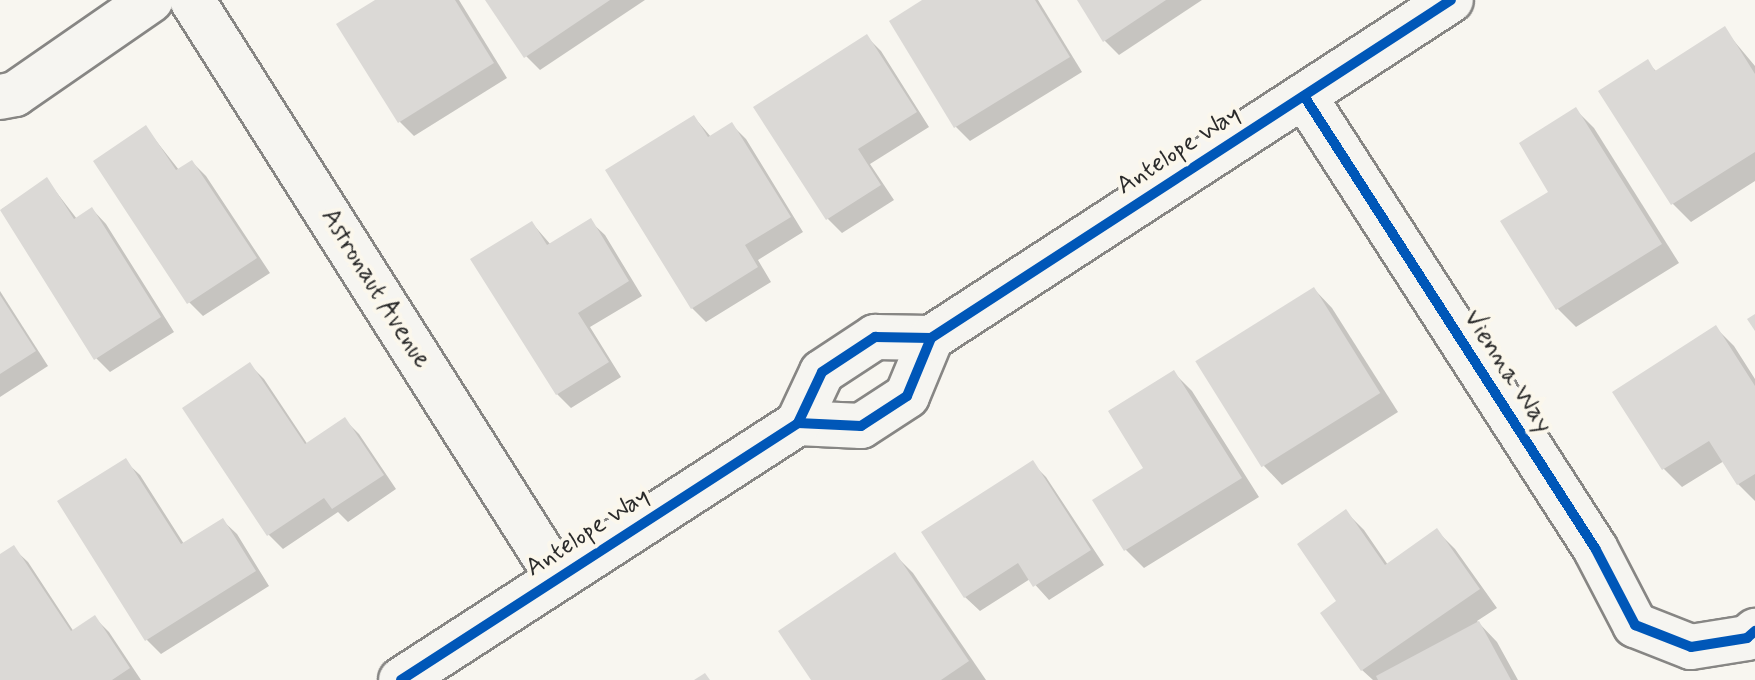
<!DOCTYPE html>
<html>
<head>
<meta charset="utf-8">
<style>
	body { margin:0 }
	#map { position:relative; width:1755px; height:680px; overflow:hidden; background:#f8f6f0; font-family:Mynerve,sans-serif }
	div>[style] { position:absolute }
	.shadow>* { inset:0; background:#0003 }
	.building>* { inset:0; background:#dbd9d6; transform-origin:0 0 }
	.roads { filter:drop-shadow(2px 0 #878684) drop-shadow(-2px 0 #878684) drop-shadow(0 2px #878684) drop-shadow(0 -2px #878684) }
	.street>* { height:44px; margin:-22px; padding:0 22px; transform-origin:22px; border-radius:22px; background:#f6f5f1 }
	.secondary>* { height:44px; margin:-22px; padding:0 22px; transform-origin:22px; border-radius:22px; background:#f6f5f1 }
	.cycleway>* { height:10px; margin:-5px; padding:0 5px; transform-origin:5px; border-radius:5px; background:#0057b8 }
	span { translate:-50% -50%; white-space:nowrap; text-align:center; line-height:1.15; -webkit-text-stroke:8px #fbf7ec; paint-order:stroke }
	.street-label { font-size:26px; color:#2b2b2b }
</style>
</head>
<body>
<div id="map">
	<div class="shadow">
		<div style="clip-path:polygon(379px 0,459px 0,507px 78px,414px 136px,400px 122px)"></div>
		<div style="clip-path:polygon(487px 0,645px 0,540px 70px,526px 56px)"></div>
		<div style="clip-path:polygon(926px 0,1038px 0,1082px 72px,970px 141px,956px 127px)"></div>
		<div style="clip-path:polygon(1079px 0,1202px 0,1119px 55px,1105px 41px)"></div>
		<div style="clip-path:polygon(1724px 29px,1755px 66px,1755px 181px,1691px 222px,1673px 204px,1601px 92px,1647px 62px,1657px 72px)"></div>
		<div style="clip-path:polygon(867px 37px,881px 51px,929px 127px,870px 164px,894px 200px,842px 233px,828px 219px,756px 107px)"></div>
		<div style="clip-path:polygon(1576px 110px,1594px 128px,1679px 263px,1576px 327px,1558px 309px,1551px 192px)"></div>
		<div style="clip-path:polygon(694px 117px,711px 137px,732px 125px,746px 139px,803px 232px,758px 260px,771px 282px,706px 322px,692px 308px)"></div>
		<div style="clip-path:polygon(146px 128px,179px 170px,192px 162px,206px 176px,270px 273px,203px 316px,189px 302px)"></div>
		<div style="clip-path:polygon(47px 180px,77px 219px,92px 209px,106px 224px,174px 332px,110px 372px,96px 358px,2px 209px)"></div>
		<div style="clip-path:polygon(590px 221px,605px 235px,642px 296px,590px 327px,621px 377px,571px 408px,557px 394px,532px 223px,551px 245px)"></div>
		<div style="clip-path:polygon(1314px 289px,1332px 308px,1398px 412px,1282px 485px,1264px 466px)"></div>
		<div style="clip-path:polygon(0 291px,48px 366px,0 397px)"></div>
		<div style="clip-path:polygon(1716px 328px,1734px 346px,1755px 379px,1755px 501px,1738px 484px,1724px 461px,1682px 487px,1664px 469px,1615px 392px)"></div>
		<div style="clip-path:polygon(250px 365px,264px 379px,308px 445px,345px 420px,359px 434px,396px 489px,348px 522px,338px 512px,283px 549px,269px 535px,184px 408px)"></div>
		<div style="clip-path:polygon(1174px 373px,1192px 391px,1259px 497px,1144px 568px,1126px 550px,1095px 500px,1146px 468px)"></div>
		<div style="clip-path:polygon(125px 461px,140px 475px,184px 544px,222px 520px,237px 534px,269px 586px,161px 654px,147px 640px)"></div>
		<div style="clip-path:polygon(1032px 463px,1046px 477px,1104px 565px,1049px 600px,1030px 579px,980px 611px,965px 597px,923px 533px)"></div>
		<div style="clip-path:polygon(1346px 512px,1364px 530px,1388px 565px,1437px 531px,1455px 549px,1497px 608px,1477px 621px,1497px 642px,1518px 680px,1373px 680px,1362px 670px,1339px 602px)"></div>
		<div style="clip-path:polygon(13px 548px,28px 562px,74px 632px,95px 618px,109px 632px,141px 680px,0 680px,0 557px)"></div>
		<div style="clip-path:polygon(895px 555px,913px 573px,986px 680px,813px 680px)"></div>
	</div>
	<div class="building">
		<div style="clip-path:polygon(375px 0,455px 0,494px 63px,398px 123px,336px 24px)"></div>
		<div style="clip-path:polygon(485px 0,610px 0,524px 58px)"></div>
		<div style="clip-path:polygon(922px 0,1035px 0,1070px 57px,954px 128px,889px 21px)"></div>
		<div style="clip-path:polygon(1077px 0,1166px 0,1103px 42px)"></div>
		<div style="clip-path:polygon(1725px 26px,1755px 74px,1755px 152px,1671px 205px,1598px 91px,1648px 59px,1655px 71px)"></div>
		<div style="clip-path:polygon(867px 34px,917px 112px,858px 149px,881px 185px,826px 220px,753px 107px)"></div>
		<div style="clip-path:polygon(1576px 107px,1662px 244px,1556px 310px,1500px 221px,1548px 192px,1519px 143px)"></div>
		<div style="clip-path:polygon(694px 115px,708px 137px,732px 122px,791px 217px,745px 245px,758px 267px,691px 309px,605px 170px)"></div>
		<div style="clip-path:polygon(146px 125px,176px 170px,192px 160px,257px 258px,187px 304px,93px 161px)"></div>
		<div style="clip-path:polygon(47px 177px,74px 219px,92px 207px,161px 317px,94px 360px,0 210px)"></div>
		<div style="clip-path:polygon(591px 218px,629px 281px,578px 313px,609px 362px,556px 395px,470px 259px,532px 221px,547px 245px)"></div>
		<div style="left:1314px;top:287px;width:125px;height:140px;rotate:58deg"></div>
		<div style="clip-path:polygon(0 295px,36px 351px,0 374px)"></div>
		<div style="clip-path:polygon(1755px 314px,1755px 331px,1747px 319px)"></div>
		<div style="clip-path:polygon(1716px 325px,1755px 386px,1755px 474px,1737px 485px,1709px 441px,1662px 470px,1612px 392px)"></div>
		<div style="clip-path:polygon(250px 362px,305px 444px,345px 417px,384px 475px,332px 509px,324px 498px,267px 536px,182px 408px)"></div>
		<div style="clip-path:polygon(1174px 370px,1242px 478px,1124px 551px,1092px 500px,1143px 468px,1108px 411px)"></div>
		<div style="clip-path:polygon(126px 458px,181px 544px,223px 518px,256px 571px,145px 641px,57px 501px)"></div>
		<div style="clip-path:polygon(1033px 460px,1091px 550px,1033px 587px,1018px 563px,964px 598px,921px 532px)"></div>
		<div style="clip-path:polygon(1346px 509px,1385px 565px,1437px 528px,1480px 589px,1361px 671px,1320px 613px,1336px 601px,1297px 544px)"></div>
		<div style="clip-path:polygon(14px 545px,71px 631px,95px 615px,130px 668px,112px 680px,0 680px,0 554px)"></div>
		<div style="clip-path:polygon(895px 552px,969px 661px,941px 680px,811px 680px,778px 631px)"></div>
		<div style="clip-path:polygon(1479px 621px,1511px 680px,1378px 680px,1376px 676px)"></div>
		<div style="clip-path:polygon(705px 673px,710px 680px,694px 680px)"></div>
	</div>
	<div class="roads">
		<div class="street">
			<div style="left:192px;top:0;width:684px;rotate:57.66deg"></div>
			<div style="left:1304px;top:96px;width:538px;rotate:57.23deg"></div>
			<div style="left:1595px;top:548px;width:87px;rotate:62.5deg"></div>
			<div style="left:1635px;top:625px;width:60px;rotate:21.4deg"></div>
			<div style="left:1691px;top:647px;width:57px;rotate:-9.1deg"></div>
			<div style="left:1747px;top:638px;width:11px;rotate:-41deg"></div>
			<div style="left:0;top:97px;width:15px;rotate:-11deg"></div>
			<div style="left:15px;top:94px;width:165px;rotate:-34.7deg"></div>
		</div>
		<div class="secondary">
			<div style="left:798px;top:423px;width:63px;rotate:2.7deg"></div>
			<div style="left:861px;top:426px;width:55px;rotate:-33.1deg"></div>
			<div style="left:907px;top:396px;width:63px;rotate:-67.5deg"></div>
			<div style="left:401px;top:680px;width:473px;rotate:-32.9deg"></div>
			<div style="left:798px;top:423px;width:56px;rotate:-64.8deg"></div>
			<div style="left:822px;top:372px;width:64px;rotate:-33.4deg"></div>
			<div style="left:875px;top:337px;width:56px;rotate:1deg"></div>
			<div style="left:931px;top:338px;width:620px;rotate:-33.02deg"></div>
		</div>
	</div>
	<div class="cycleway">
		<div style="left:1304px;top:96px;width:538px;rotate:57.23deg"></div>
		<div style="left:1595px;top:548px;width:87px;rotate:62.5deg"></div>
		<div style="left:1635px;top:625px;width:60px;rotate:21.4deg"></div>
		<div style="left:1691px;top:647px;width:57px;rotate:-9.1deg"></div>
		<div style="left:1747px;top:638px;width:11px;rotate:-41deg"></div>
		<div style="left:798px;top:423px;width:63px;rotate:2.7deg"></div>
		<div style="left:861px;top:426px;width:55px;rotate:-33.1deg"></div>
		<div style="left:907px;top:396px;width:63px;rotate:-67.5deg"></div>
		<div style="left:401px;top:680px;width:473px;rotate:-32.9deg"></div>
		<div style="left:798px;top:423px;width:56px;rotate:-64.8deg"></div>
		<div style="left:822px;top:372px;width:64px;rotate:-33.4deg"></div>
		<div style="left:875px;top:337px;width:56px;rotate:1deg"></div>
		<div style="left:931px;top:338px;width:620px;rotate:-33.02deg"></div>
	</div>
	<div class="street-label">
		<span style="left:1179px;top:151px;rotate:-33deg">Antelope Way</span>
		<span style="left:375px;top:289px;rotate:58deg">Astronaut Avenue</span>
		<span style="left:1507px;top:372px;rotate:57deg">Vienna Way</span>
		<span style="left:588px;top:533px;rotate:-33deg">Antelope Way</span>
	</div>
</div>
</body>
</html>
